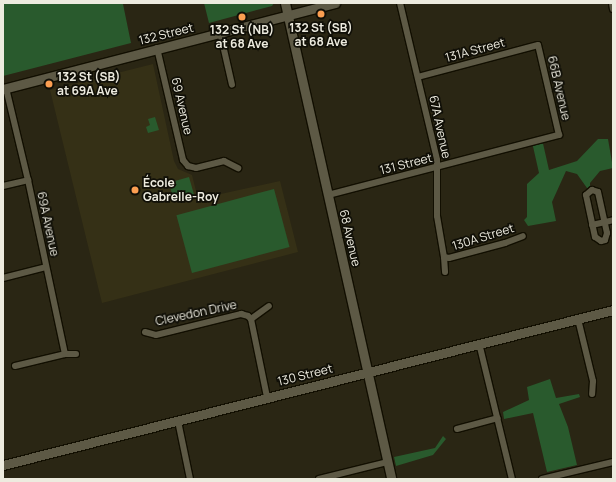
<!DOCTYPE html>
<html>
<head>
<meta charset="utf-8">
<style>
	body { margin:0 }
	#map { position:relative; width:616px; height:482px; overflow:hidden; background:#2a2614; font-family:Manrope,sans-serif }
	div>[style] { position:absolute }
	.built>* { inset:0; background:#353016 }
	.green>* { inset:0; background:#295a2d; transform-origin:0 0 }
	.roads { filter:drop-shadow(1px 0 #120f01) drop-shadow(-1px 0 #120f01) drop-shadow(0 1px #120f01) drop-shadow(0 -1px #120f01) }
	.street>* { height:6px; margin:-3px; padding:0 3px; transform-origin:3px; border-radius:3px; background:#5d5945 }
	.secondary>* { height:9px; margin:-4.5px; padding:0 4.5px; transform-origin:4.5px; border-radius:4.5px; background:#5d5945 }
	.dots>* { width:11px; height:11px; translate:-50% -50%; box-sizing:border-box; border:2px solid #100f07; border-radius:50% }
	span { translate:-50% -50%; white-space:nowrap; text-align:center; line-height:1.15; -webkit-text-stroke:3.5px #100f07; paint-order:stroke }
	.poi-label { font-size:12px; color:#edebdf; font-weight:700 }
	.left { translate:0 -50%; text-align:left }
	.street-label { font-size:12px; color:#edebdf }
	.frame { position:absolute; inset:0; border:4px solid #edebdf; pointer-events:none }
</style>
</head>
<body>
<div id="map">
	<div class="built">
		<div style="clip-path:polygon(153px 64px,174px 161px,178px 169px,192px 175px,198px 199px,280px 181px,298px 252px,102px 303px,50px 90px)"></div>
	</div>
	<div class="green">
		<div style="clip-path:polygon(3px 3px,125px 3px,123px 4px,131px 43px,3px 76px)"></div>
		<div style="clip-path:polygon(204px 3px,274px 3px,272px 6px,209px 23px)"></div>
		<div style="clip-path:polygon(155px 117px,159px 130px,148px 133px,146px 127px,150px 125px,148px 119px)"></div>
		<div style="clip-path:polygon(542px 139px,549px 170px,577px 161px,598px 139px,608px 139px,613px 168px,600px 171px,590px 183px,590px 188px,587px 188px,577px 174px,566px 171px,552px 202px,556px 221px,528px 226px,524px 220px,527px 217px,527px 184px,539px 173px,532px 142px)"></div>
		<div style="left:189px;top:177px;width:19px;height:21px;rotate:74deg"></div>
		<div style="left:274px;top:189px;width:60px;height:101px;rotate:75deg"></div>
		<div style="clip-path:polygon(550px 379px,556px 398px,579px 394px,580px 397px,559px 404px,568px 427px,577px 465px,547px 472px,533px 413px,504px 419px,503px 412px,529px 400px,527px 387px)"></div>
		<div style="clip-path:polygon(443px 436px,446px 439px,433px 455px,396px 466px,394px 457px,435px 448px)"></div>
	</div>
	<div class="roads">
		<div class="street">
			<div style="left:400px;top:3px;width:161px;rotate:76.7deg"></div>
			<div style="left:437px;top:160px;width:56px;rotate:90deg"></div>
			<div style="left:437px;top:216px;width:42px;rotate:80.3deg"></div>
			<div style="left:444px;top:257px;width:5px;rotate:11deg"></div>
			<div style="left:449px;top:258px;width:58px;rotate:-15deg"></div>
			<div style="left:505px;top:243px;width:19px;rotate:-21deg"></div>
			<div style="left:612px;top:3px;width:6px;rotate:81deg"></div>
			<div style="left:220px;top:32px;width:54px;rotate:77.2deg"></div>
			<div style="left:157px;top:48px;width:115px;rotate:76.9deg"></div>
			<div style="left:183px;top:160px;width:8px;rotate:50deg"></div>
			<div style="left:188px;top:166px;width:8px;rotate:14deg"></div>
			<div style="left:196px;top:168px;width:29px;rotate:-14deg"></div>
			<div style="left:224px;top:161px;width:16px;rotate:27deg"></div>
			<div style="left:6px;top:88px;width:95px;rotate:76.6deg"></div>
			<div style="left:28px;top:180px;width:178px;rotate:78deg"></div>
			<div style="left:65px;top:354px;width:11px"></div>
			<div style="left:3px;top:186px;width:26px;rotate:-13deg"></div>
			<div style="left:592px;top:190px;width:6px;rotate:18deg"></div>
			<div style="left:598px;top:192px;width:42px;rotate:77.6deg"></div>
			<div style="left:607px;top:233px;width:7px;rotate:106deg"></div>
			<div style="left:605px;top:240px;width:4px;rotate:166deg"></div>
			<div style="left:601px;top:241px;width:7px;rotate:-146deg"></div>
			<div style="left:595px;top:237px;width:43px;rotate:-102.1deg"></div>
			<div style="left:586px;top:195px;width:8px;rotate:-40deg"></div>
			<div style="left:328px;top:195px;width:239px;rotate:-14.6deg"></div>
			<div style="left:559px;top:135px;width:92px;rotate:-103.1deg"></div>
			<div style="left:538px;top:45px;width:124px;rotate:165.1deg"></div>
			<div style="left:592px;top:225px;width:22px;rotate:-13deg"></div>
			<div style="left:444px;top:257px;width:15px;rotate:86deg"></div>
			<div style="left:3px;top:278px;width:44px;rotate:-14.3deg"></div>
			<div style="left:251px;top:319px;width:80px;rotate:78.4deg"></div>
			<div style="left:578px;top:319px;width:64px;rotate:76.4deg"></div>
			<div style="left:593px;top:381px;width:13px;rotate:94deg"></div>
			<div style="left:145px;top:332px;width:11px;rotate:15deg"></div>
			<div style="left:156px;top:335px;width:88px;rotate:-13.9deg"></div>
			<div style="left:241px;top:314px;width:7px;rotate:16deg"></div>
			<div style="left:248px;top:316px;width:4px;rotate:45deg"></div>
			<div style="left:251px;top:319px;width:22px;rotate:-36deg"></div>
			<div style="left:479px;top:343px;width:140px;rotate:76.4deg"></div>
			<div style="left:15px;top:366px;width:51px;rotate:-13.5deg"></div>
			<div style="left:178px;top:421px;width:59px;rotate:78.3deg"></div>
			<div style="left:457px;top:429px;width:42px;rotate:-15deg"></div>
			<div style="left:319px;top:479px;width:70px;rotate:-14deg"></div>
			<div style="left:542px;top:479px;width:73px;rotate:-13.5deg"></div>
		</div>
		<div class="secondary">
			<div style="left:285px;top:3px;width:488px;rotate:77.4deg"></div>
			<div style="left:3px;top:89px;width:343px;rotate:-14.5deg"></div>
			<div style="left:3px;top:465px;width:629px;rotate:-14.26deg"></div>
		</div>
	</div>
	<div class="dots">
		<div style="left:321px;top:14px;background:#fb9e51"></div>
		<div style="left:242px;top:17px;background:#fb9e51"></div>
		<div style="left:49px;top:84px;background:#fb9e51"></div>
		<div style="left:135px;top:190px;background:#fb9e51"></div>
	</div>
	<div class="poi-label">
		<span style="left:321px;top:35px">132 St (SB)<br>at 68 Ave</span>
		<span style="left:242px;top:37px">132 St (NB)<br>at 68 Ave</span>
		<span class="left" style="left:57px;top:84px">132 St (SB)<br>at 69A Ave</span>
		<span class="left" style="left:143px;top:190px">École<br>Gabrelle-Roy</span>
	</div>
	<div class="street-label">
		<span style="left:166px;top:34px;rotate:-14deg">132 Street</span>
		<span style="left:475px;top:50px;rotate:-15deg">131A Street</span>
		<span style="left:559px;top:88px;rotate:77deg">66B Avenue</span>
		<span style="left:182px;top:106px;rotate:77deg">69 Avenue</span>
		<span style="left:440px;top:127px;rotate:78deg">67A Avenue</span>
		<span style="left:406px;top:164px;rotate:-14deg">131 Street</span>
		<span style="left:48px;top:224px;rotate:78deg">69A Avenue</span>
		<span style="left:483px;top:237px;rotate:-17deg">130A Street</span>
		<span style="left:350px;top:238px;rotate:77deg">68 Avenue</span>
		<span style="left:196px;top:313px;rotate:-12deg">Clevedon Drive</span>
		<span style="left:305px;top:375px;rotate:-14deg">130 Street</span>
	</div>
	<div class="frame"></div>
</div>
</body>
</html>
